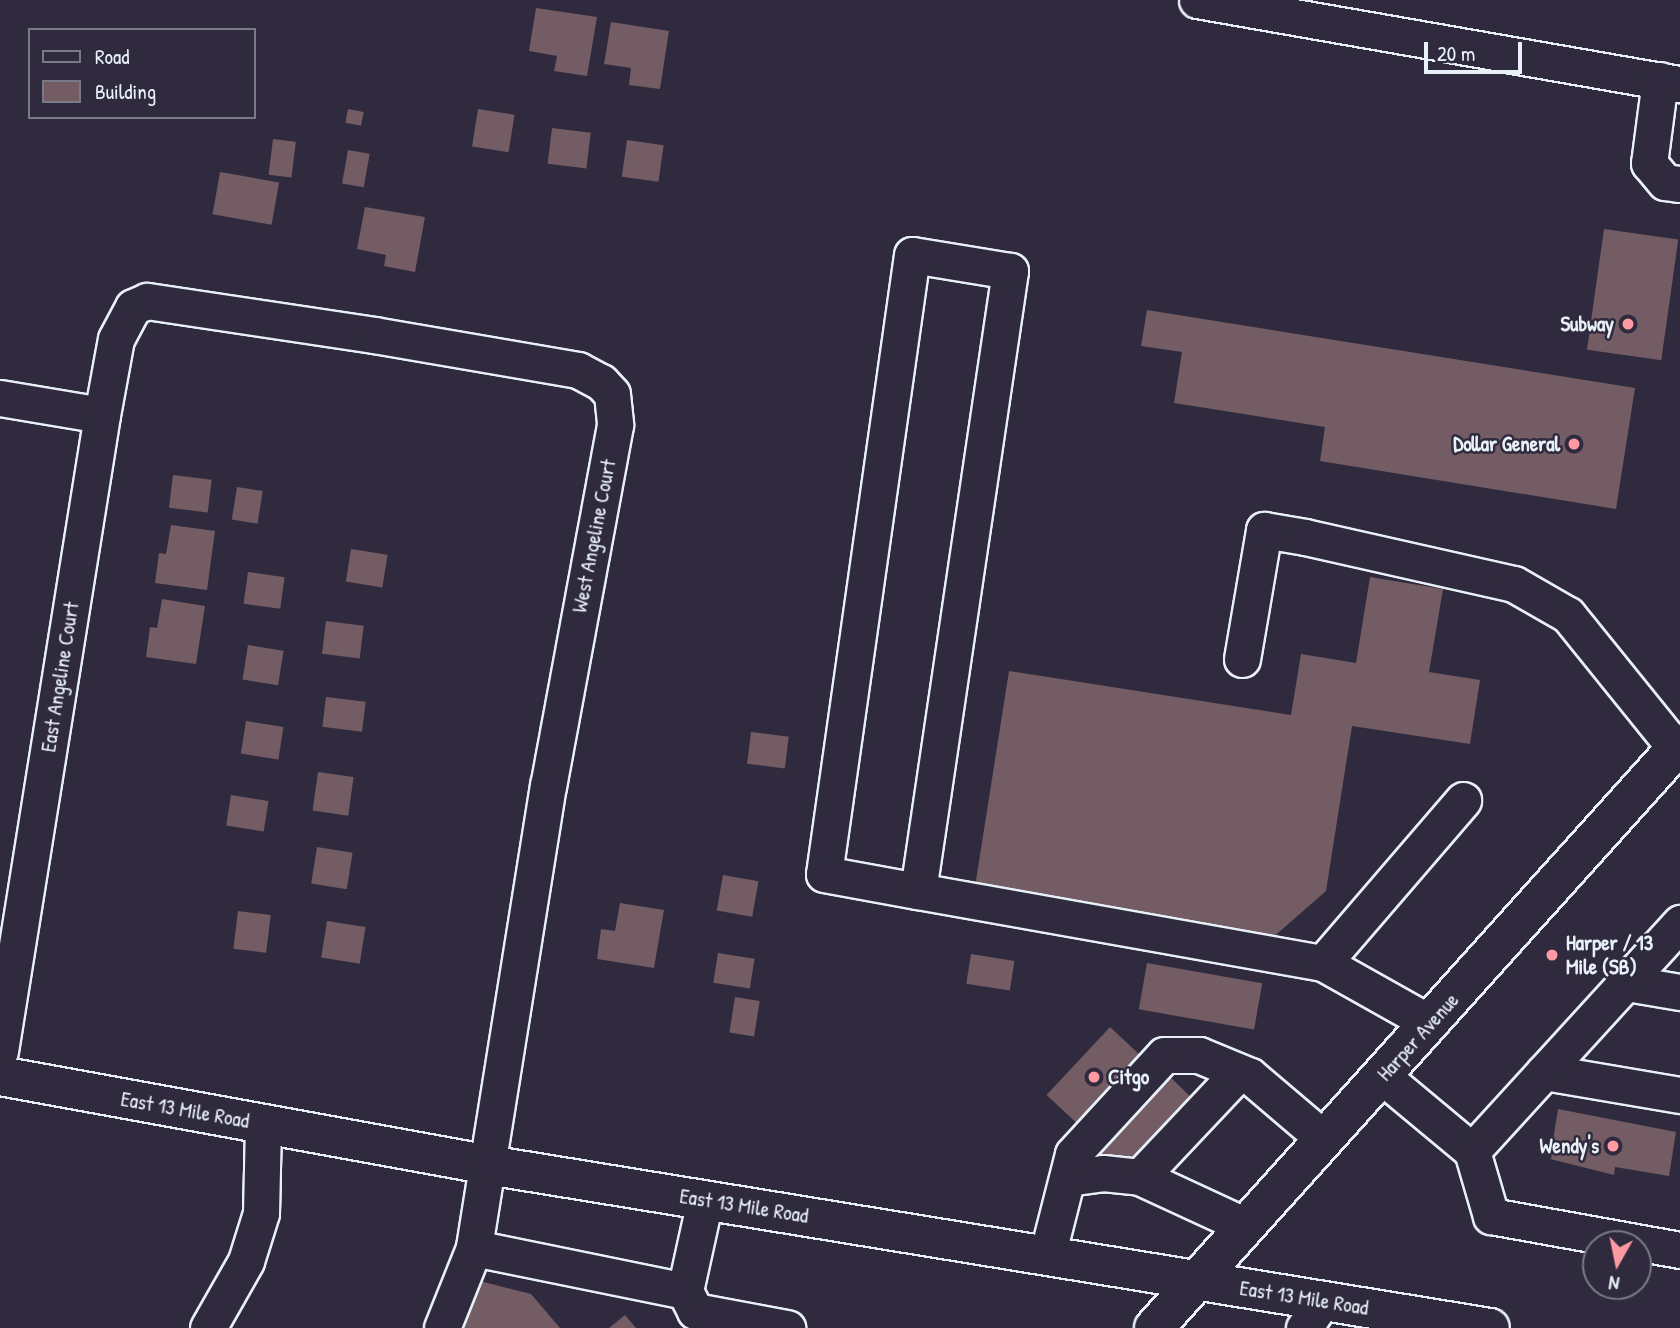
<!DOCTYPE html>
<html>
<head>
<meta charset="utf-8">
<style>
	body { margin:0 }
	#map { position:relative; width:1680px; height:1328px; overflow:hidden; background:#2f2a3d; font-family:"Patrick Hand",sans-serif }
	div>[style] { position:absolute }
	.building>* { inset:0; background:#745c64; transform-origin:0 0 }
	.roads { filter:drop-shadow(2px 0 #e8f1f8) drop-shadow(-2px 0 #e8f1f8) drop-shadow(0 2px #e8f1f8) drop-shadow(0 -2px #e8f1f8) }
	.minor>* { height:35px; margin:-17.5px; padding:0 17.5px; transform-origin:17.5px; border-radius:17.5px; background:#2f2a3d }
	.major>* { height:38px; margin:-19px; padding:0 19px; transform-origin:19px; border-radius:19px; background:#2f2a3d }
	.dots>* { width:19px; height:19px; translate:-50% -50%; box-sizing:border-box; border:4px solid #2f2a3d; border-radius:50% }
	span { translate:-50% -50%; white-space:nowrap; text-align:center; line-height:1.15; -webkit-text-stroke:5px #2f2a3d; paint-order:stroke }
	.poi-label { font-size:21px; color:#e8f1f8; font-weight:700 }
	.right { translate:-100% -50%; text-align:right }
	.left { translate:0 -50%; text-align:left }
	.street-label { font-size:21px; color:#e8f1f8 }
	.legend { position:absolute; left:28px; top:28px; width:228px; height:91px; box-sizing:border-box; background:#2f2a3d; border:2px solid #797a88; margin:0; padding:9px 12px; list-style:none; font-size:21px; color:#e8f1f8 }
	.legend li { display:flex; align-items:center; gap:14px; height:35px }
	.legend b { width:35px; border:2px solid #797a88 }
	.north { position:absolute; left:1582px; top:1230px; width:70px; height:70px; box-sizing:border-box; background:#2f2a3d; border:2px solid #797a88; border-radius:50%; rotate:189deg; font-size:19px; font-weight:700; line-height:28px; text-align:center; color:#e8f1f8 }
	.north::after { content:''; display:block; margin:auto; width:24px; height:32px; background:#ff9aa2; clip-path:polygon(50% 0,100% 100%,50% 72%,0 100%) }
	.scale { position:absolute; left:1424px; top:42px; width:98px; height:32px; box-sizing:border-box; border:4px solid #e8f1f8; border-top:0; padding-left:9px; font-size:21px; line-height:24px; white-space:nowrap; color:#e8f1f8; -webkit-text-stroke:5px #2f2a3d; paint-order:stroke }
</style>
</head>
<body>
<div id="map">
	<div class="building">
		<div style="clip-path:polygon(536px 8px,597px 17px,587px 76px,554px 71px,557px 56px,529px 51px)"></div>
		<div style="clip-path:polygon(611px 22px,669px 31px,660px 89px,629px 85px,631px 68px,604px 64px)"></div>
		<div style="left:348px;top:109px;width:16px;height:14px;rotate:11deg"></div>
		<div style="left:478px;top:109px;width:37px;height:38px;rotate:9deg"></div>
		<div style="left:552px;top:128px;width:39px;height:36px;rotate:7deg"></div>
		<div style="left:273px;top:139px;width:23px;height:36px;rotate:7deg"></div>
		<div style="left:627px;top:140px;width:37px;height:37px;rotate:8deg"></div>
		<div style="left:348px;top:150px;width:22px;height:34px;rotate:10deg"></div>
		<div style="left:220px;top:172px;width:60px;height:43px;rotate:10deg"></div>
		<div style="clip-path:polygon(365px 207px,425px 217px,415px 272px,384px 266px,386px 255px,357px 249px)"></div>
		<div style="left:1604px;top:229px;width:75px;height:122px;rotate:8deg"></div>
		<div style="clip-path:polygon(1147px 310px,1635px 388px,1616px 509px,1320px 461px,1325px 427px,1174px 403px,1182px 352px,1141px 346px)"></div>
		<div style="left:173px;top:475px;width:39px;height:33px;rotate:7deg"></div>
		<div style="left:237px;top:487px;width:26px;height:33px;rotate:9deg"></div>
		<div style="clip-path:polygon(171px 525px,215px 531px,207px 590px,155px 583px,159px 553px,166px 554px)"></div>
		<div style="left:351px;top:549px;width:37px;height:33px;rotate:9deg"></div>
		<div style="left:248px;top:572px;width:37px;height:32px;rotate:8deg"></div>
		<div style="clip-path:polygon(1370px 577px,1443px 589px,1429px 672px,1480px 680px,1470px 744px,1352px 726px,1326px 891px,1270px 940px,974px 893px,1009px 671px,1291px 715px,1301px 654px,1356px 663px)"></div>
		<div style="clip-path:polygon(162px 599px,205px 606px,196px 664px,146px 657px,150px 627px,157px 628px)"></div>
		<div style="left:326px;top:621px;width:38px;height:33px;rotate:7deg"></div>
		<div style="left:248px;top:645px;width:36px;height:35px;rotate:9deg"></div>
		<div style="left:326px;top:697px;width:40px;height:30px;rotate:7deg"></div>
		<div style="left:246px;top:721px;width:38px;height:33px;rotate:9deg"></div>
		<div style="left:751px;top:732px;width:38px;height:32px;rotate:7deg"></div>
		<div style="left:318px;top:772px;width:36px;height:39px;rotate:8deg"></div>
		<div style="left:231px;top:795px;width:38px;height:31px;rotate:9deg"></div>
		<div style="left:317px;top:847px;width:36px;height:37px;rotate:9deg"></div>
		<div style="left:723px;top:875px;width:36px;height:36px;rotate:10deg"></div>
		<div style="clip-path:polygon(620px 903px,664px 910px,654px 968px,597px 959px,601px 929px,615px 931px)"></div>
		<div style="left:238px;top:911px;width:33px;height:38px;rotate:7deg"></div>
		<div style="left:327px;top:921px;width:39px;height:37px;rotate:9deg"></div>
		<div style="left:718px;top:953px;width:37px;height:30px;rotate:9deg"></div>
		<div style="left:971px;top:954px;width:44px;height:30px;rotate:9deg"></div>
		<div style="left:1147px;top:963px;width:117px;height:47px;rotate:10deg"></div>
		<div style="left:735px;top:997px;width:25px;height:36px;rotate:9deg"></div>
		<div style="left:1110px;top:1027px;width:41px;height:93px;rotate:43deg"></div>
		<div style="left:1166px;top:1073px;width:36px;height:103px;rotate:44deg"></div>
		<div style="clip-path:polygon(1558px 1109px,1676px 1132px,1669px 1176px,1615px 1167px,1614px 1175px,1550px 1159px)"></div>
		<div style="clip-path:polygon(468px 1278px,531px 1294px,560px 1328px,454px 1328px)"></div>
		<div style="clip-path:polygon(625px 1315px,636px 1328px,609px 1328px)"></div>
	</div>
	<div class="roads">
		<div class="minor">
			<div style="left:1197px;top:0;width:490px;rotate:9.9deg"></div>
			<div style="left:1660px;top:80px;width:84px;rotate:97.5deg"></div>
			<div style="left:1649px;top:163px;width:25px;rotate:50deg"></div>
			<div style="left:1665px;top:182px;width:15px;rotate:8deg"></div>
			<div style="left:0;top:398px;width:103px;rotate:9.5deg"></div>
			<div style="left:1242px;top:659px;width:131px;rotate:-80.3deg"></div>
			<div style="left:1264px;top:530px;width:42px;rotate:9.7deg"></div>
			<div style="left:1305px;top:537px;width:214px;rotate:12.7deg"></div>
			<div style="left:1514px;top:584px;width:62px;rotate:29.9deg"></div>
			<div style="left:1568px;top:615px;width:172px;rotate:51.1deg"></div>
			<div style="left:918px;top:891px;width:627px;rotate:-81.56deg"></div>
			<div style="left:1010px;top:271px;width:99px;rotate:-170.7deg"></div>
			<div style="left:912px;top:255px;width:625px;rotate:98.09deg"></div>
			<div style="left:824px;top:874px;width:96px;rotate:10.3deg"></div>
			<div style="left:918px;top:891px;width:411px;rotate:10.1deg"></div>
			<div style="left:1626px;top:983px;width:55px;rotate:9.5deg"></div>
			<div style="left:1430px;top:1023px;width:123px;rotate:-150.7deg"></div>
			<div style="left:1323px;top:963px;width:215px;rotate:-49.3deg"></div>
			<div style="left:0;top:1051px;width:644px;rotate:-80.89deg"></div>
			<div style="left:102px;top:415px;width:77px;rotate:-79.6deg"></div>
			<div style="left:116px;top:339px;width:36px;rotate:-62deg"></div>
			<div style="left:133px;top:307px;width:15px;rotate:-23deg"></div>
			<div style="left:147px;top:301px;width:230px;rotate:8.5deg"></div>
			<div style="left:374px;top:335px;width:207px;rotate:9.7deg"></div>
			<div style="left:578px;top:370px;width:26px;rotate:28deg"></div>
			<div style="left:601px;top:382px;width:16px;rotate:47deg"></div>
			<div style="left:612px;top:394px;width:31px;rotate:84deg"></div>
			<div style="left:615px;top:425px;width:366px;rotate:100.5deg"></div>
			<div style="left:548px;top:785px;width:469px;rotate:99.1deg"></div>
			<div style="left:474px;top:1248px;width:86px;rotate:111.8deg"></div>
			<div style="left:1544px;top:1072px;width:138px;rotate:9.6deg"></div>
			<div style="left:1382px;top:1076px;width:117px;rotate:39.8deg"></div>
			<div style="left:1472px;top:1151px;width:309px;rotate:-47.6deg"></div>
			<div style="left:1472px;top:1151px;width:68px;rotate:73.7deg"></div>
			<div style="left:1491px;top:1216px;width:192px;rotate:10.2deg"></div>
			<div style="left:1140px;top:1177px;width:144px;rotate:-46.7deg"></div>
			<div style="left:1068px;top:1178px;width:35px;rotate:-8deg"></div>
			<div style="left:1103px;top:1173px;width:37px;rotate:6deg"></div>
			<div style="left:1140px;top:1177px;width:117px;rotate:24.8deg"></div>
			<div style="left:705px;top:1200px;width:93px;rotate:102.4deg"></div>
			<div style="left:685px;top:1291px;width:22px;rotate:63deg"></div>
			<div style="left:695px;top:1311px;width:94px;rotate:10.5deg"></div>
			<div style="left:474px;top:1248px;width:215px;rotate:11.5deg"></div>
			<div style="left:1047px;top:1256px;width:105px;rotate:-75.7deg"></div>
			<div style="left:1073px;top:1154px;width:134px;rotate:-47.4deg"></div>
			<div style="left:1164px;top:1055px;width:35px"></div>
			<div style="left:1199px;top:1055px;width:55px;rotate:22.4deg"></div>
			<div style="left:1250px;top:1076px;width:97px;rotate:40.4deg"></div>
			<div style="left:208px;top:1328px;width:77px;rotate:-60.4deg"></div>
			<div style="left:246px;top:1261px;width:50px;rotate:-72.6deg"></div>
			<div style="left:261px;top:1213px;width:88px;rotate:-88.7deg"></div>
			<div style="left:1304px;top:1328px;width:32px;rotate:-56deg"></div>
		</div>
		<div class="major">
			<div style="left:0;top:1076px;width:496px;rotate:10.3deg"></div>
			<div style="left:488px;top:1165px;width:1015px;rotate:9.24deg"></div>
			<div style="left:1154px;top:1328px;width:786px;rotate:-47.99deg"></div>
		</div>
	</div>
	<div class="dots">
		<div style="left:1628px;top:324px;background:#ff9aa2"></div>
		<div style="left:1574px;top:444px;background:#ff9aa2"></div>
		<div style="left:1552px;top:955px;background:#ff9aa2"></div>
		<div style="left:1094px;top:1077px;background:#ff9aa2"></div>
		<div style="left:1613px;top:1146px;background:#ff9aa2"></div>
	</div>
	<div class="poi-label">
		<span class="right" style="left:1614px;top:324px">Subway</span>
		<span class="right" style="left:1560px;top:444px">Dollar General</span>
		<span class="left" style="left:1566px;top:955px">Harper / 13<br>Mile (SB)</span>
		<span class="left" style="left:1108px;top:1077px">Citgo</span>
		<span class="right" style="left:1599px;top:1146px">Wendy's</span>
	</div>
	<div class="street-label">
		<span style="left:594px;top:536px;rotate:-79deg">West Angeline Court</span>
		<span style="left:60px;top:677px;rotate:-81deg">East Angeline Court</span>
		<span style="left:1418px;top:1037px;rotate:-48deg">Harper Avenue</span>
		<span style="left:185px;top:1110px;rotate:10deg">East 13 Mile Road</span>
		<span style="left:744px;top:1206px;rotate:9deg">East 13 Mile Road</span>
		<span style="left:1304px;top:1298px;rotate:9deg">East 13 Mile Road</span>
	</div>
	<ul class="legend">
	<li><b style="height:9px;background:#2f2a3d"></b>Road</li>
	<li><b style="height:19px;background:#745c64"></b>Building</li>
	</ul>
	<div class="north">N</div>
	<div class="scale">20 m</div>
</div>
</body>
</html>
